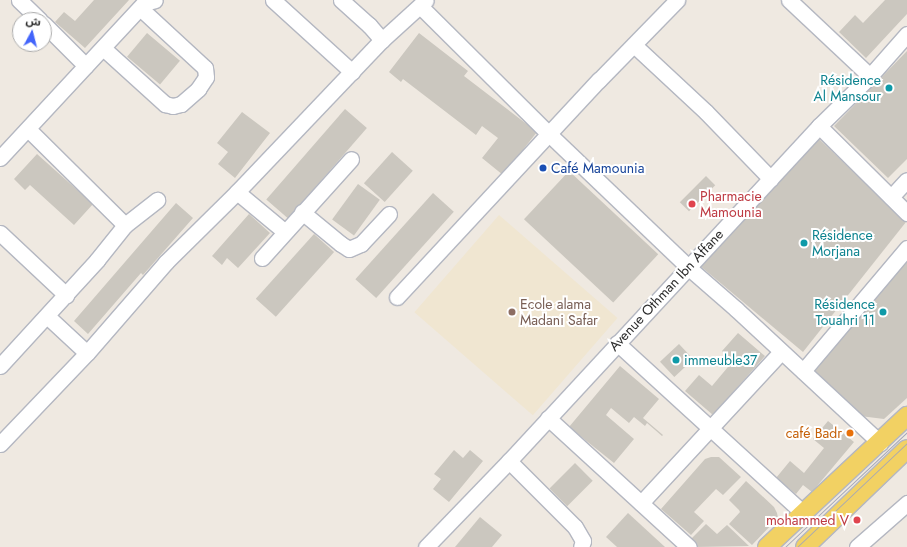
<!DOCTYPE html>
<html>
<head>
<meta charset="utf-8">
<style>
	body { margin:0 }
	#map { position:relative; width:907px; height:547px; overflow:hidden; background:#efe9e1; font-family:Jost,"Noto Sans Arabic",sans-serif }
	div>[style] { position:absolute }
	.education>* { inset:0; background:#f0e6d1; transform-origin:0 0 }
	.building>* { inset:0; background:#cbc7bf; transform-origin:0 0 }
	.roads { filter:drop-shadow(1px 0 #b4b7c1) drop-shadow(-1px 0 #b4b7c1) drop-shadow(0 1px #b4b7c1) drop-shadow(0 -1px #b4b7c1) }
	.minor>* { height:15px; margin:-7.5px; padding:0 7.5px; transform-origin:7.5px; border-radius:7.5px; background:#fff }
	.major>* { height:18px; margin:-9px; padding:0 9px; transform-origin:9px; border-radius:9px; background:#f2d163 }
	.tram>* { height:1px; margin:-0.5px; padding:0 0.5px; transform-origin:0.5px; border-radius:0.5px; background:#a3a6b8 }
	.dots>* { width:11px; height:11px; translate:-50% -50%; box-sizing:border-box; border:2px solid #fff; border-radius:50% }
	span { translate:-50% -50%; white-space:nowrap; text-align:center; line-height:1.15; -webkit-text-stroke:4px #fff; paint-order:stroke }
	.culture-label { font-size:14px; color:#0d838f }
	.right { translate:-100% -50%; text-align:right }
	.left { translate:0 -50%; text-align:left }
	.transit-label { font-size:14px; color:#164399 }
	.health-label { font-size:14px; color:#be3a42 }
	.street-label { font-size:14px; color:#2e2e2e }
	.education-label { font-size:14px; color:#785e54 }
	.food-label { font-size:14px; color:#c56008 }
	.north { position:absolute; left:12px; top:12px; width:40px; height:40px; box-sizing:border-box; background:#fff; border:1px solid #ababab; border-radius:50%; rotate:7deg; font-size:11px; font-weight:700; line-height:16px; text-align:center; color:#2e2e2e }
	.north::after { content:''; display:block; margin:auto; width:14px; height:18px; background:#4264fb; clip-path:polygon(50% 0,100% 100%,50% 72%,0 100%) }
</style>
</head>
<body>
<div id="map">
	<div class="education">
		<div style="left:499px;top:215px;width:157px;height:129px;rotate:41deg"></div>
	</div>
	<div class="building">
		<div style="clip-path:polygon(94px 0,129px 0,85px 48px,55px 22px,64px 12px,75px 21px)"></div>
		<div style="clip-path:polygon(885px 0,907px 0,907px 14px,866px 58px,839px 32px,855px 15px,863px 23px)"></div>
		<div style="left:147px;top:33px;width:43px;height:31px;rotate:40deg"></div>
		<div style="clip-path:polygon(419px 33px,468px 71px,464px 76px,537px 132px,503px 175px,482px 158px,498px 138px,482px 126px,476px 135px,403px 79px,401px 82px,389px 72px)"></div>
		<div style="clip-path:polygon(907px 51px,907px 159px,888px 178px,834px 126px)"></div>
		<div style="left:345px;top:109px;width:29px;height:120px;rotate:41deg"></div>
		<div style="clip-path:polygon(242px 112px,270px 133px,235px 178px,218px 164px,228px 152px,217px 143px)"></div>
		<div style="clip-path:polygon(818px 138px,906px 222px,803px 352px,699px 265px)"></div>
		<div style="left:392px;top:152px;width:28px;height:42px;rotate:42deg"></div>
		<div style="clip-path:polygon(37px 154px,93px 204px,74px 225px,30px 185px,25px 190px,14px 179px)"></div>
		<div style="left:569px;top:171px;width:122px;height:66px;rotate:43deg"></div>
		<div style="left:706px;top:176px;width:13px;height:37px;rotate:45deg"></div>
		<div style="left:358px;top:184px;width:27px;height:44px;rotate:36deg"></div>
		<div style="left:433px;top:193px;width:28px;height:116px;rotate:42deg"></div>
		<div style="clip-path:polygon(176px 203px,193px 218px,143px 275px,141px 273px,88px 334px,74px 321px)"></div>
		<div style="clip-path:polygon(249px 214px,270px 233px,238px 268px,227px 258px,222px 265px,212px 256px)"></div>
		<div style="left:314px;top:234px;width:27px;height:87px;rotate:42deg"></div>
		<div style="clip-path:polygon(907px 255px,907px 398px,884px 419px,860px 416px,811px 369px)"></div>
		<div style="clip-path:polygon(738px 333px,765px 356px,713px 415px,685px 391px,699px 375px,712px 386px,733px 361px,722px 351px)"></div>
		<div style="left:679px;top:344px;width:21px;height:26px;rotate:47deg"></div>
		<div style="clip-path:polygon(620px 366px,659px 399px,643px 418px,663px 435px,662px 436px,647px 423px,645px 426px,634px 417px,629px 423px,611px 408px,606px 415px,634px 439px,614px 463px,569px 427px)"></div>
		<div style="clip-path:polygon(828px 421px,854px 442px,812px 492px,803px 485px,796px 494px,776px 478px,790px 461px,804px 473px,824px 448px,813px 439px)"></div>
		<div style="clip-path:polygon(454px 450px,463px 458px,470px 450px,483px 461px,449px 502px,433px 489px,441px 479px,434px 474px)"></div>
		<div style="clip-path:polygon(711px 457px,719px 457px,741px 477px,723px 495px,716px 489px,694px 512px,704px 521px,691px 535px,661px 509px,705px 459px)"></div>
		<div style="left:575px;top:463px;width:25px;height:36px;rotate:45deg"></div>
		<div style="clip-path:polygon(746px 481px,774px 507px,777px 513px,778px 518px,752px 545px,729px 524px,740px 512px,739px 510px,729px 500px)"></div>
		<div style="clip-path:polygon(628px 513px,665px 547px,617px 547px,606px 537px)"></div>
		<div style="clip-path:polygon(480px 517px,502px 535px,492px 547px,455px 547px)"></div>
		<div style="clip-path:polygon(706px 524px,717px 534px,727px 525px,749px 546px,694px 547px,688px 542px)"></div>
	</div>
	<div class="roads">
		<div class="minor">
			<div style="left:19px;top:0;width:29px;rotate:44deg"></div>
			<div style="left:273px;top:0;width:107px;rotate:42.3deg"></div>
			<div style="left:341px;top:0;width:38px;rotate:42deg"></div>
			<div style="left:369px;top:25px;width:20px;rotate:49deg"></div>
			<div style="left:789px;top:0;width:111px;rotate:43.2deg"></div>
			<div style="left:420px;top:6px;width:182px;rotate:44.8deg"></div>
			<div style="left:549px;top:134px;width:194px;rotate:43.7deg"></div>
			<div style="left:689px;top:268px;width:62px;rotate:41.1deg"></div>
			<div style="left:736px;top:309px;width:197px;rotate:42.9deg"></div>
			<div style="left:44px;top:24px;width:59px;rotate:45deg"></div>
			<div style="left:634px;top:45px;width:98px;rotate:42.9deg"></div>
			<div style="left:706px;top:112px;width:93px;rotate:45.9deg"></div>
			<div style="left:103px;top:48px;width:84px;rotate:42.1deg"></div>
			<div style="left:165px;top:104px;width:8px;rotate:14deg"></div>
			<div style="left:173px;top:106px;width:8px;rotate:-14deg"></div>
			<div style="left:181px;top:104px;width:23px;rotate:-41deg"></div>
			<div style="left:198px;top:89px;width:14px;rotate:-56deg"></div>
			<div style="left:206px;top:77px;width:9px;rotate:-96deg"></div>
			<div style="left:205px;top:68px;width:88px;rotate:-137.3deg"></div>
			<div style="left:819px;top:126px;width:124px;rotate:44.7deg"></div>
			<div style="left:0;top:158px;width:212px;rotate:-47.1deg"></div>
			<div style="left:144px;top:3px;width:11px;rotate:-15deg"></div>
			<div style="left:237px;top:192px;width:61px;rotate:39.7deg"></div>
			<div style="left:891px;top:197px;width:23px;rotate:-47deg"></div>
			<div style="left:302px;top:212px;width:50px;rotate:39.4deg"></div>
			<div style="left:341px;top:244px;width:9px;rotate:32deg"></div>
			<div style="left:349px;top:249px;width:13px;rotate:-23deg"></div>
			<div style="left:361px;top:244px;width:41px;rotate:-47deg"></div>
			<div style="left:125px;top:225px;width:41px;rotate:-38deg"></div>
			<div style="left:0;top:233px;width:91px;rotate:43.2deg"></div>
			<div style="left:262px;top:258px;width:133px;rotate:-48deg"></div>
			<div style="left:397px;top:297px;width:296px;rotate:-47.1deg"></div>
			<div style="left:599px;top:80px;width:112px;rotate:-45.7deg"></div>
			<div style="left:47px;top:316px;width:54px;rotate:42.8deg"></div>
			<div style="left:617px;top:343px;width:253px;rotate:42.4deg"></div>
			<div style="left:0;top:366px;width:144px;rotate:-47.5deg"></div>
			<div style="left:97px;top:260px;width:45px;rotate:-51.3deg"></div>
			<div style="left:125px;top:225px;width:136px;rotate:-135.3deg"></div>
			<div style="left:803px;top:371px;width:161px;rotate:-49.8deg"></div>
			<div style="left:548px;top:418px;width:191px;rotate:42.5deg"></div>
			<div style="left:0;top:444px;width:126px;rotate:-46.3deg"></div>
			<div style="left:87px;top:353px;width:121px;rotate:-49deg"></div>
			<div style="left:166px;top:262px;width:100px;rotate:-44.6deg"></div>
			<div style="left:237px;top:192px;width:210px;rotate:-46.4deg"></div>
			<div style="left:382px;top:40px;width:59px;rotate:-42.3deg"></div>
			<div style="left:509px;top:461px;width:93px;rotate:45deg"></div>
			<div style="left:575px;top:527px;width:16px;rotate:60deg"></div>
			<div style="left:583px;top:541px;width:6px;rotate:108deg"></div>
			<div style="left:641px;top:503px;width:206px;rotate:-47.2deg"></div>
			<div style="left:426px;top:547px;width:120px;rotate:-46deg"></div>
			<div style="left:509px;top:461px;width:456px;rotate:-47.2deg"></div>
			<div style="left:819px;top:126px;width:71px;rotate:-44.4deg"></div>
			<div style="left:870px;top:76px;width:56px;rotate:-48.6deg"></div>
			<div style="left:857px;top:547px;width:67px;rotate:-41.3deg"></div>
		</div>
		<div class="major">
			<div style="left:767px;top:547px;width:192px;rotate:-43.1deg"></div>
			<div style="left:805px;top:547px;width:141px;rotate:-43.9deg"></div>
		</div>
	</div>
	<div class="tram">
		<div style="left:785px;top:547px;width:168px;rotate:-43.3deg"></div>
		<div style="left:797px;top:547px;width:151px;rotate:-43.4deg"></div>
	</div>
	<div class="dots">
		<div style="left:889px;top:88px;background:#0f9aa8"></div>
		<div style="left:543px;top:168px;background:#1a4fb4"></div>
		<div style="left:692px;top:204px;background:#e0444e"></div>
		<div style="left:804px;top:243px;background:#0f9aa8"></div>
		<div style="left:512px;top:312px;background:#8d6e63"></div>
		<div style="left:883px;top:312px;background:#0f9aa8"></div>
		<div style="left:676px;top:360px;background:#0f9aa8"></div>
		<div style="left:850px;top:433px;background:#e8710a"></div>
		<div style="left:857px;top:520px;background:#e0444e"></div>
	</div>
	<div class="culture-label">
		<span class="right" style="left:881px;top:88px">Résidence<br>Al Mansour</span>
		<span class="left" style="left:812px;top:243px">Résidence<br>Morjana</span>
		<span class="right" style="left:875px;top:312px">Résidence<br>Touahri 11</span>
		<span class="left" style="left:684px;top:360px">immeuble37</span>
	</div>
	<div class="transit-label">
		<span class="left" style="left:551px;top:168px">Café Mamounia</span>
	</div>
	<div class="health-label">
		<span class="left" style="left:700px;top:204px">Pharmacie<br>Mamounia</span>
		<span class="right" style="left:849px;top:520px">mohammed V</span>
	</div>
	<div class="street-label">
		<span style="left:666px;top:290px;rotate:-47deg">Avenue Othman Ibn Affane</span>
	</div>
	<div class="education-label">
		<span class="left" style="left:520px;top:312px">Ecole alama<br>Madani Safar</span>
	</div>
	<div class="food-label">
		<span class="right" style="left:842px;top:433px">café Badr</span>
	</div>
	<div class="north">ش</div>
</div>
</body>
</html>
